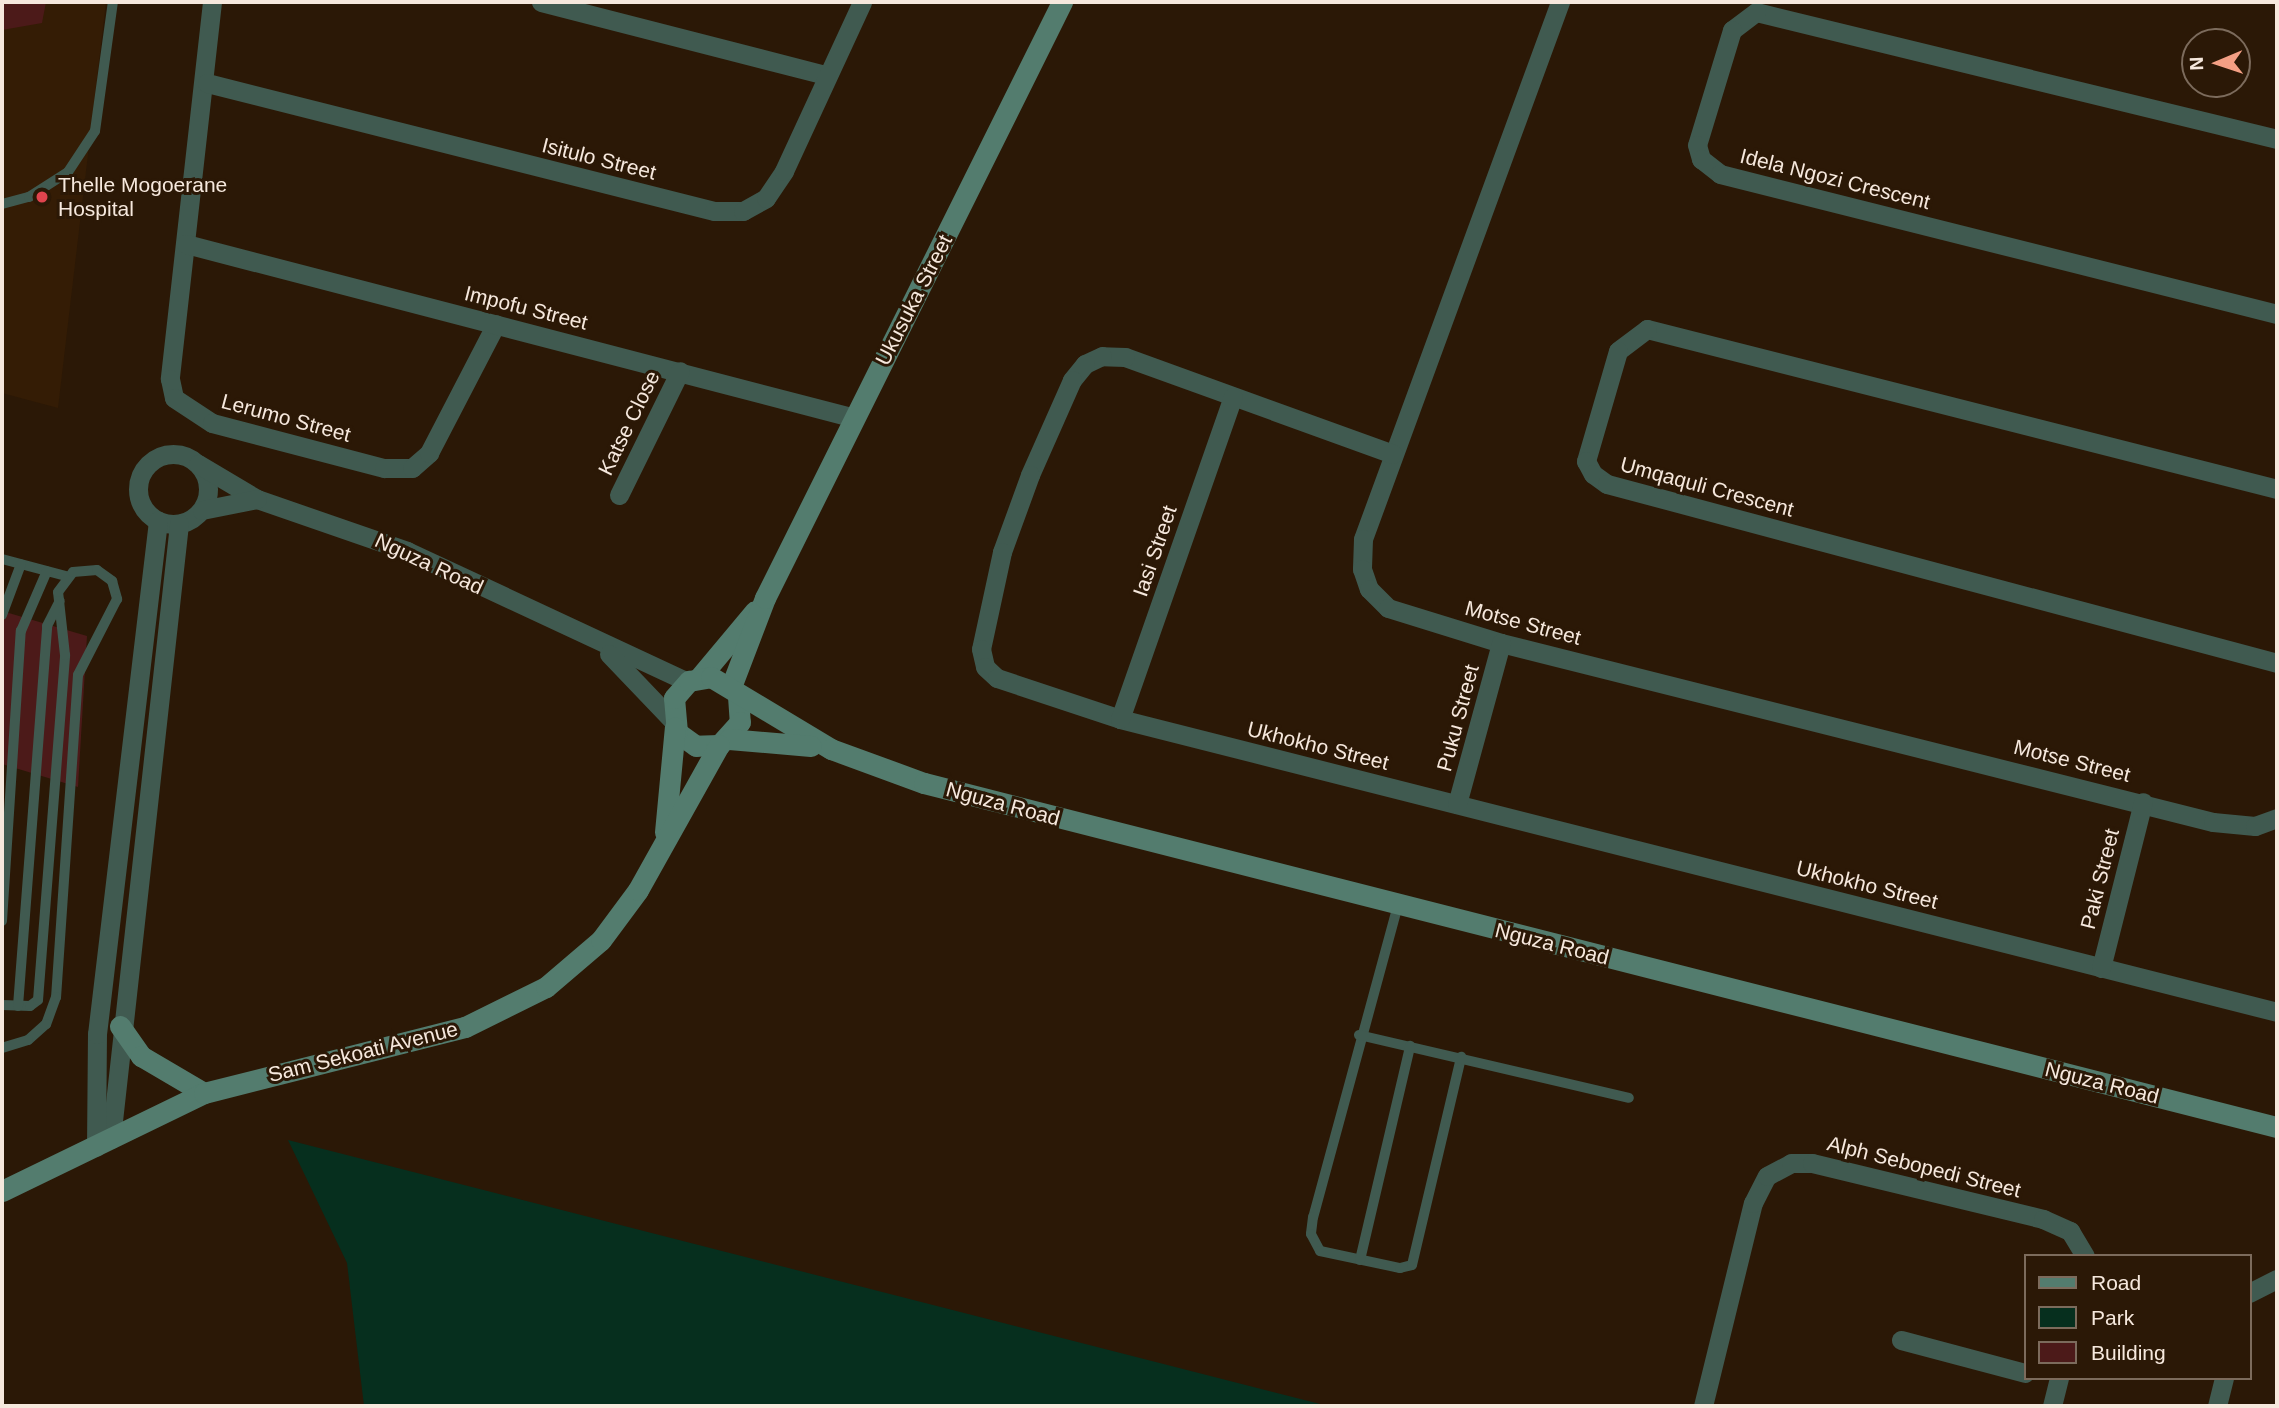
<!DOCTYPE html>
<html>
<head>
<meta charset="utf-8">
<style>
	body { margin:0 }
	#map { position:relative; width:2279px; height:1408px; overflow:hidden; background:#2b1806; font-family:Helvetica,sans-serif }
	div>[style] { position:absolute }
	.built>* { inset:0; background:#341c05 }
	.green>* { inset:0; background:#062f1e }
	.building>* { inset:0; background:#4c1a19 }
	.lane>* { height:10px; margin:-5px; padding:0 5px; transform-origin:5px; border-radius:5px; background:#405a50 }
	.street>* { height:19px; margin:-9.5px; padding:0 9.5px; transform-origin:9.5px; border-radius:9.5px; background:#405a50 }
	.street>.ring { margin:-9.5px; padding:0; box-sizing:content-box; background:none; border:19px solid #405a50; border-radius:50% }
	.secondary>* { height:21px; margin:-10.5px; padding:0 10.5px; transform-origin:10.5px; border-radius:10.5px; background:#537c6e }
	.dots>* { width:19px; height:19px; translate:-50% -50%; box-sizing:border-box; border:4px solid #2b1806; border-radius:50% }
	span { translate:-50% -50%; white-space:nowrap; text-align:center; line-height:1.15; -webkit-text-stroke:6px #2b1806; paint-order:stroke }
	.street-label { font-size:21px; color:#f6e8dd }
	.poi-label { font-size:21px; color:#f6e8dd }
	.left { translate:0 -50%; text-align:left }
	.frame { position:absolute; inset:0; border:4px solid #f6e8dd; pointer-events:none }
	.legend { position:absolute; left:2024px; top:1254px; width:228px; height:126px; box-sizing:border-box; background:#2b1806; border:2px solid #7c6b5c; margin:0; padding:9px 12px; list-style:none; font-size:21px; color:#f6e8dd }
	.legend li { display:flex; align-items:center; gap:14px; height:35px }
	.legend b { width:35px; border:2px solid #7c6b5c }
	.north { position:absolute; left:2181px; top:28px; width:70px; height:70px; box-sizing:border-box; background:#2b1806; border:2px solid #7c6b5c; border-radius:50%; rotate:268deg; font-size:19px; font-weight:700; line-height:28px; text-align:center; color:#f6e8dd }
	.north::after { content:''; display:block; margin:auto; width:24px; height:32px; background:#f39f84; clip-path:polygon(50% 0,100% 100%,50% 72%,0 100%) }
</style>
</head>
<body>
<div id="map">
	<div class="built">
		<div style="clip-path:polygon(2px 2px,106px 2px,58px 408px,2px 393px)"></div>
	</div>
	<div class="green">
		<div style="clip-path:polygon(288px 1140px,1328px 1406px,364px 1406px,347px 1263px)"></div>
	</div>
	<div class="building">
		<div style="clip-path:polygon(2px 2px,46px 2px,42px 23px,2px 30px)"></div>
		<div style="clip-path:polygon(2px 611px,87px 636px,78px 787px,2px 764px)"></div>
	</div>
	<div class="lane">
		<div style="left:2px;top:204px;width:28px;rotate:-15deg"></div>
		<div style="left:29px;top:197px;width:46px;rotate:-32.7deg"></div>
		<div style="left:68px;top:172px;width:49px;rotate:-56.6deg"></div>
		<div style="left:95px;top:131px;width:130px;rotate:-82.1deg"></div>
		<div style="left:2px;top:559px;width:66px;rotate:14.9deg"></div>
		<div style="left:2px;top:615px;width:54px;rotate:-69.6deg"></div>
		<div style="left:1398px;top:905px;width:323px;rotate:105.2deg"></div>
		<div style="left:1313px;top:1217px;width:17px;rotate:97deg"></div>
		<div style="left:1311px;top:1234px;width:19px;rotate:62deg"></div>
		<div style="left:1320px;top:1251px;width:82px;rotate:12deg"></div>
		<div style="left:1400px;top:1268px;width:12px;rotate:-14deg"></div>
		<div style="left:1412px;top:1265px;width:214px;rotate:-76.7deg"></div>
		<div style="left:2px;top:921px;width:291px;rotate:-86.3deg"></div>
		<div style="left:21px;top:631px;width:65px;rotate:-66.6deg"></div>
		<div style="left:2px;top:1005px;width:28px;rotate:2deg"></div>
		<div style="left:30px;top:1006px;width:10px;rotate:-37deg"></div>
		<div style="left:38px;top:1000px;width:346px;rotate:-85.5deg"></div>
		<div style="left:65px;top:655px;width:63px;rotate:-96.3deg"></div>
		<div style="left:58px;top:592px;width:25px;rotate:-53deg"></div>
		<div style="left:73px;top:572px;width:24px;rotate:-5deg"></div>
		<div style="left:97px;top:570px;width:19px;rotate:36deg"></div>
		<div style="left:112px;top:581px;width:19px;rotate:74deg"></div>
		<div style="left:117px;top:599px;width:85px;rotate:117.2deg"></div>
		<div style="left:78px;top:675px;width:323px;rotate:93.9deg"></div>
		<div style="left:56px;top:997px;width:29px;rotate:110deg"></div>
		<div style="left:46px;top:1024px;width:24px;rotate:138deg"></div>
		<div style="left:28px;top:1040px;width:27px;rotate:163deg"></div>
		<div style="left:18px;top:1006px;width:381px;rotate:-85.6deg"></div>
		<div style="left:47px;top:626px;width:28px;rotate:-63deg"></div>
		<div style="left:1359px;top:1035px;width:277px;rotate:13.1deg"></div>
		<div style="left:1360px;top:1260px;width:220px;rotate:-76.8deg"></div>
	</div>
	<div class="street">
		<div style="left:212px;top:2px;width:379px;rotate:96.4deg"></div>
		<div style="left:170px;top:379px;width:19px;rotate:78deg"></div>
		<div style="left:174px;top:398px;width:45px;rotate:33.3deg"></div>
		<div style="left:212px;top:423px;width:178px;rotate:14.7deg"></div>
		<div style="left:384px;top:468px;width:28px"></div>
		<div style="left:412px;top:468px;width:23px;rotate:-41deg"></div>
		<div style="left:429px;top:453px;width:145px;rotate:-62.6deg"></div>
		<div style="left:541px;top:2px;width:293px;rotate:14.4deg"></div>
		<div style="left:1560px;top:2px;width:572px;rotate:110.15deg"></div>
		<div style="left:1363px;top:539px;width:30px;rotate:92deg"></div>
		<div style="left:1362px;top:569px;width:21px;rotate:71deg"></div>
		<div style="left:1369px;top:589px;width:27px;rotate:45deg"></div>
		<div style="left:1388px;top:608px;width:118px;rotate:17.2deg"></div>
		<div style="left:1501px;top:643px;width:734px;rotate:14.11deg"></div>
		<div style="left:2213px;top:822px;width:42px;rotate:5.4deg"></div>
		<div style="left:2255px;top:826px;width:23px;rotate:-20deg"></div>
		<div style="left:207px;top:83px;width:523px;rotate:14.17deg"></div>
		<div style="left:714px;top:211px;width:29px"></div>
		<div style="left:743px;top:211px;width:26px;rotate:-29deg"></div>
		<div style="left:766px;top:198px;width:32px;rotate:-56deg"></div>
		<div style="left:784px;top:171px;width:186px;rotate:-65.2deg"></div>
		<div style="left:2277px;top:139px;width:536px;rotate:-166.3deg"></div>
		<div style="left:1756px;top:12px;width:30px;rotate:143deg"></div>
		<div style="left:1732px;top:30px;width:120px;rotate:106.9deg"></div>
		<div style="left:1697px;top:145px;width:15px;rotate:74deg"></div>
		<div style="left:1701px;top:159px;width:24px;rotate:38deg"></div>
		<div style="left:1720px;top:174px;width:574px;rotate:14.11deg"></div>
		<div style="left:186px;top:244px;width:691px;rotate:14.58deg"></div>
		<div class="ring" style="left:138px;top:454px;width:51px;height:51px"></div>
		<div style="left:1393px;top:454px;width:285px;rotate:-160.1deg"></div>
		<div style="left:1125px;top:357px;width:23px;rotate:-178deg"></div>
		<div style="left:1102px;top:356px;width:19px;rotate:155deg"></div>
		<div style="left:1085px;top:364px;width:21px;rotate:129deg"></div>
		<div style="left:1072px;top:380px;width:104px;rotate:113.9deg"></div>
		<div style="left:1030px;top:475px;width:82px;rotate:110deg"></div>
		<div style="left:1002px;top:552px;width:99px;rotate:102.2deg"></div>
		<div style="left:981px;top:649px;width:18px;rotate:77deg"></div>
		<div style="left:985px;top:667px;width:16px;rotate:43deg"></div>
		<div style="left:997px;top:678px;width:130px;rotate:18.4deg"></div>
		<div style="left:1120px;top:719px;width:1194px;rotate:14.21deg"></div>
		<div style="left:198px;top:464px;width:69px;rotate:30.7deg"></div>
		<div style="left:257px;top:499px;width:159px;rotate:19.1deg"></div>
		<div style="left:407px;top:551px;width:310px;rotate:25deg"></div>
		<div style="left:2277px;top:489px;width:650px;rotate:-165.75deg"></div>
		<div style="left:1647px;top:329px;width:36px;rotate:143deg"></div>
		<div style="left:1618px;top:351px;width:115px;rotate:106.2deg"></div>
		<div style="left:1586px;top:461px;width:15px;rotate:62deg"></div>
		<div style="left:1593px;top:474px;width:17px;rotate:36deg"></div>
		<div style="left:1607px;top:484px;width:693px;rotate:14.96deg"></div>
		<div style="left:619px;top:495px;width:138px;rotate:-63.8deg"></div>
		<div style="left:202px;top:510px;width:56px;rotate:-11.3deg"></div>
		<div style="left:609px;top:654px;width:91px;rotate:46.3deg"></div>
		<div style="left:1120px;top:719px;width:341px;rotate:-70.7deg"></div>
		<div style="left:1457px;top:804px;width:167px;rotate:-74.7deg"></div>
		<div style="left:2101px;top:968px;width:171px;rotate:-75.8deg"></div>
		<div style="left:111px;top:1139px;width:619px;rotate:-83.69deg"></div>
		<div style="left:96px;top:1147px;width:113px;rotate:-89.5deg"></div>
		<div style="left:97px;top:1034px;width:517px;rotate:-83.22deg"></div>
		<div style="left:2249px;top:1293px;width:31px;rotate:-27deg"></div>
		<div style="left:1901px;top:1340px;width:128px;rotate:14.9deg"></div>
		<div style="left:1703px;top:1406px;width:209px;rotate:-76.2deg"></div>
		<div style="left:1753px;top:1203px;width:30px;rotate:-63deg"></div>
		<div style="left:1767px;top:1176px;width:27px;rotate:-28deg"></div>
		<div style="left:1791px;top:1163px;width:21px"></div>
		<div style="left:1812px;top:1163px;width:238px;rotate:13.6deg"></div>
		<div style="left:2043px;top:1219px;width:30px;rotate:24deg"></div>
		<div style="left:2070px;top:1231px;width:29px;rotate:59deg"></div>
		<div style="left:2052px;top:1406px;width:29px;rotate:-76deg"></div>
		<div style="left:2217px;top:1406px;width:29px;rotate:-76deg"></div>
	</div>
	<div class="secondary">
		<div style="left:699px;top:678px;width:87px;rotate:-50.1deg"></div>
		<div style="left:731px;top:687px;width:95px;rotate:-69.1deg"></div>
		<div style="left:765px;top:598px;width:666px;rotate:-63.51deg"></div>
		<div style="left:738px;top:696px;width:26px;rotate:86deg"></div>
		<div style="left:740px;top:722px;width:31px;rotate:132deg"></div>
		<div style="left:719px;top:745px;width:23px;rotate:178deg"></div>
		<div style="left:696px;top:746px;width:24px;rotate:-144deg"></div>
		<div style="left:677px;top:732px;width:34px;rotate:-95deg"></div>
		<div style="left:674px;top:698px;width:23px;rotate:-49deg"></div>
		<div style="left:689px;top:681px;width:22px;rotate:-10deg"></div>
		<div style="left:711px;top:677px;width:140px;rotate:31deg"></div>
		<div style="left:831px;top:749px;width:99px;rotate:20.1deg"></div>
		<div style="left:924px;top:783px;width:1396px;rotate:14.27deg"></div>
		<div style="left:729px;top:739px;width:82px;rotate:4.9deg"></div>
		<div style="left:665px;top:832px;width:105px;rotate:-84.6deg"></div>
		<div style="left:120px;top:1026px;width:37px;rotate:55deg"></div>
		<div style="left:141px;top:1056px;width:73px;rotate:30.4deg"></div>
		<div style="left:2px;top:1191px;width:225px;rotate:-25.9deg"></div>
		<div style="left:204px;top:1093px;width:269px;rotate:-14.2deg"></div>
		<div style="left:465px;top:1027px;width:90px;rotate:-26.3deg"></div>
		<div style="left:546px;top:987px;width:72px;rotate:-40.5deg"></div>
		<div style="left:601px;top:940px;width:62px;rotate:-53.5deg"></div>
		<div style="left:638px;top:890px;width:166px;rotate:-60.8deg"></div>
	</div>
	<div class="dots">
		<div style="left:42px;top:197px;background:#e0444e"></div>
	</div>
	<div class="street-label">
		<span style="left:599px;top:159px;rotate:14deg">Isitulo Street</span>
		<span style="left:1835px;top:179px;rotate:14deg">Idela Ngozi Crescent</span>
		<span style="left:914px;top:300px;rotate:-63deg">Ukusuka Street</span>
		<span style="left:526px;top:308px;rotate:14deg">Impofu Street</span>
		<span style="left:286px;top:418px;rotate:15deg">Lerumo Street</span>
		<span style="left:629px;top:423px;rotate:-64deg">Katse Close</span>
		<span style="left:1707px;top:487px;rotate:15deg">Umqaquli Crescent</span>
		<span style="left:1155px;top:551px;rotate:-71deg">Iasi Street</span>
		<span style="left:429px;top:564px;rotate:25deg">Nguza Road</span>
		<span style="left:1523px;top:623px;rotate:15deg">Motse Street</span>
		<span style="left:1458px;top:718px;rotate:-75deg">Puku Street</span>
		<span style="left:1318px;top:746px;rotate:14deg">Ukhokho Street</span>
		<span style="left:2072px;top:761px;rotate:14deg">Motse Street</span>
		<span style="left:1003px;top:804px;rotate:15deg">Nguza Road</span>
		<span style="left:2100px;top:879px;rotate:-76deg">Paki Street</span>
		<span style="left:1867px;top:885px;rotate:14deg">Ukhokho Street</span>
		<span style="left:1552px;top:944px;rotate:14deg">Nguza Road</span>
		<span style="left:363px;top:1052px;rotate:-14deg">Sam Sekoati Avenue</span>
		<span style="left:2102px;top:1083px;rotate:14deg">Nguza Road</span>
		<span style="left:1924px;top:1167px;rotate:14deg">Alph Sebopedi Street</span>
	</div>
	<div class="poi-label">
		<span class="left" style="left:58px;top:197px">Thelle Mogoerane<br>Hospital</span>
	</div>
	<div class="frame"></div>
	<ul class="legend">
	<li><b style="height:9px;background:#537c6e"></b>Road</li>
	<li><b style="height:19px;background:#062f1e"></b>Park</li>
	<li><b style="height:19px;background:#4c1a19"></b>Building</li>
	</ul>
	<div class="north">N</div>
</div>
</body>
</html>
